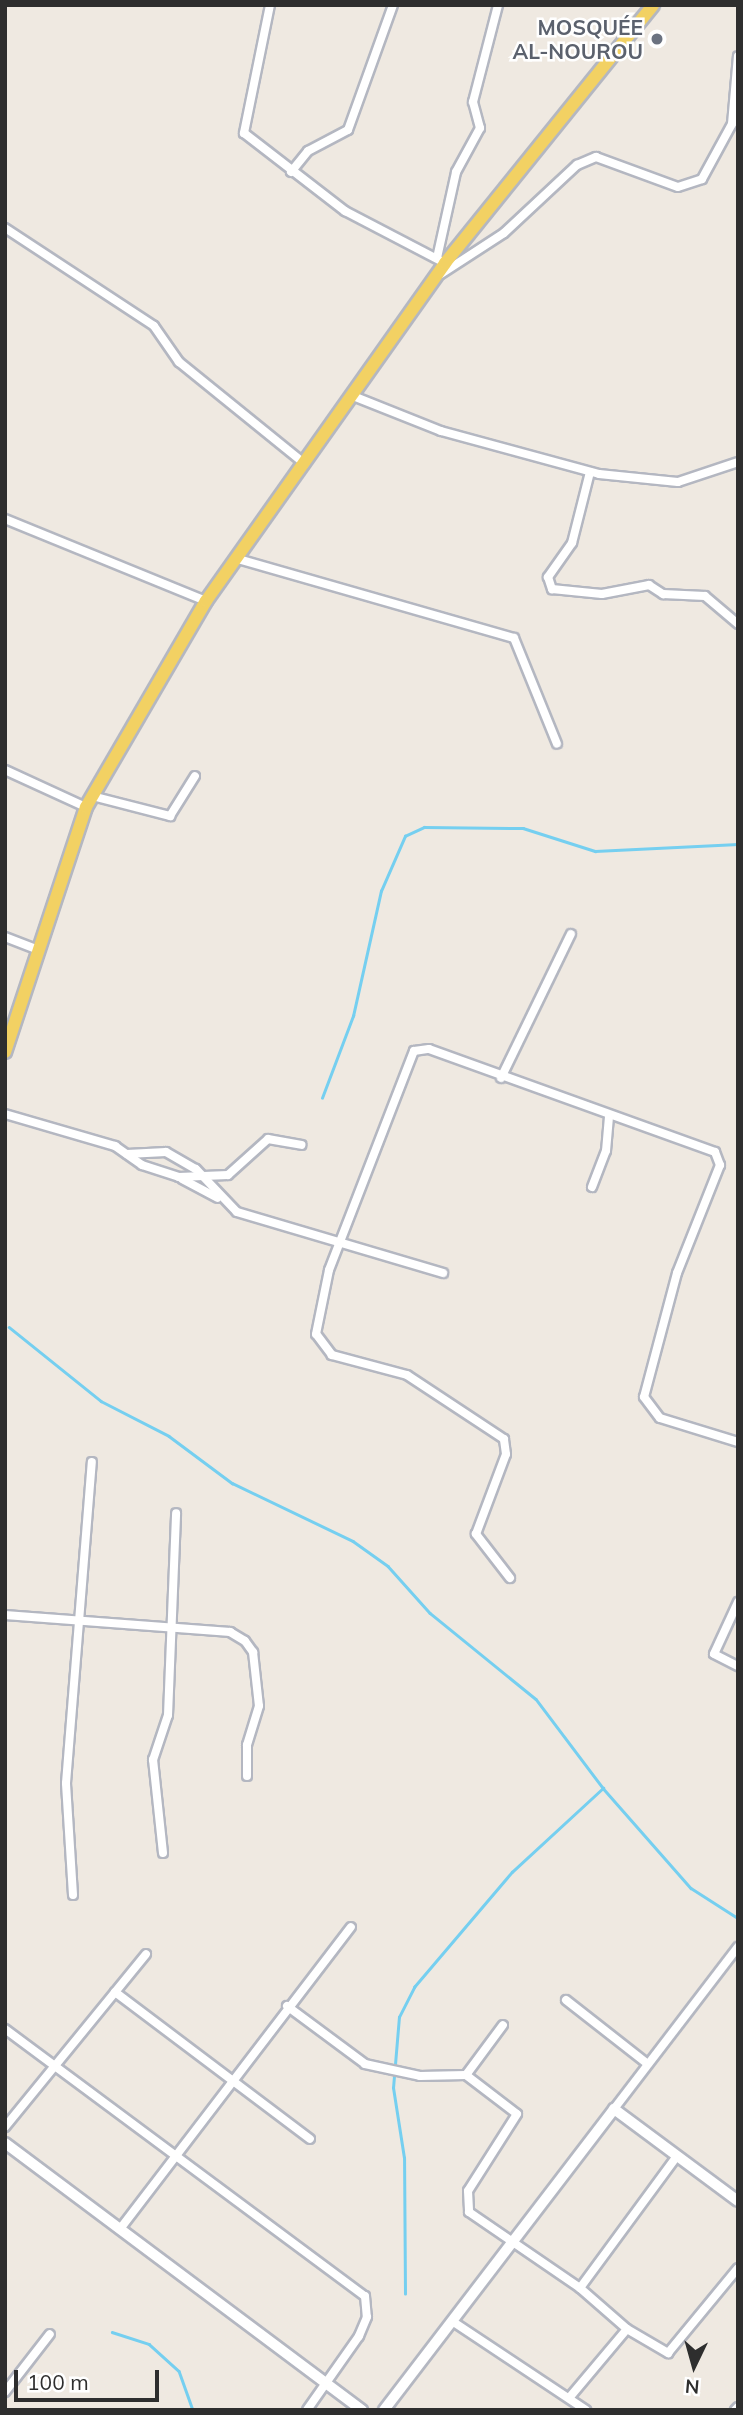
<!DOCTYPE html>
<html>
<head>
<meta charset="utf-8">
<style>
	body { margin:0 }
	#map { position:relative; width:743px; height:2415px; overflow:hidden; background:#efe9e1; font-family:Mulish,sans-serif }
	div>[style] { position:absolute }
	.stream>* { height:2.5px; margin:-1.25px; padding:0 1.25px; transform-origin:1.25px; border-radius:1.25px; background:#75cff0 }
	.roads { filter:drop-shadow(2px 0 #b4b7c1) drop-shadow(-2px 0 #b4b7c1) drop-shadow(0 2px #b4b7c1) drop-shadow(0 -2px #b4b7c1) }
	.street>* { height:8px; margin:-4px; padding:0 4px; transform-origin:4px; border-radius:4px; background:#fff }
	.secondary>* { height:10px; margin:-5px; padding:0 5px; transform-origin:5px; border-radius:5px; background:#fff }
	.primary>* { height:12px; margin:-6px; padding:0 6px; transform-origin:6px; border-radius:6px; background:#f2d163 }
	.dots>* { width:19px; height:19px; translate:-50% -50%; box-sizing:border-box; border:4px solid #fff; border-radius:50% }
	span { translate:-50% -50%; white-space:nowrap; text-align:center; line-height:1.15; -webkit-text-stroke:5px #fff; paint-order:stroke }
	.worship-label { font-size:21px; color:#5b616d; font-weight:700 }
	.right { translate:-100% -50%; text-align:right }
	.frame { position:absolute; inset:0; border:7px solid #2e2e2e; pointer-events:none }
	.north { position:absolute; left:659px; top:2331px; width:70px; height:70px; -webkit-text-stroke:5px #fff; paint-order:stroke; rotate:185deg; font-size:19px; font-weight:700; line-height:28px; text-align:center; color:#2e2e2e }
	.north::after { content:''; display:block; margin:auto; width:24px; height:32px; background:#2e2e2e; clip-path:polygon(50% 0,100% 100%,50% 72%,0 100%) }
	.scale { position:absolute; left:14px; top:2370px; width:145px; height:32px; box-sizing:border-box; border:4px solid #2e2e2e; border-top:0; padding-left:9px; font-size:21px; line-height:24px; white-space:nowrap; color:#2e2e2e; -webkit-text-stroke:5px #fff; paint-order:stroke }
</style>
</head>
<body>
<div id="map">
	<div class="stream">
		<div style="left:322px;top:1098px;width:88px;rotate:-69.3deg"></div>
		<div style="left:353px;top:1016px;width:128px;rotate:-77.4deg"></div>
		<div style="left:381px;top:891px;width:60px;rotate:-66.4deg"></div>
		<div style="left:405px;top:836px;width:21px;rotate:-25deg"></div>
		<div style="left:424px;top:827px;width:99px;rotate:0.6deg"></div>
		<div style="left:523px;top:828px;width:76px;rotate:17.7deg"></div>
		<div style="left:595px;top:851px;width:143px;rotate:-2.8deg"></div>
		<div style="left:9px;top:1327px;width:118px;rotate:38.8deg"></div>
		<div style="left:101px;top:1401px;width:76px;rotate:27.2deg"></div>
		<div style="left:169px;top:1436px;width:79px;rotate:36.7deg"></div>
		<div style="left:232px;top:1483px;width:134px;rotate:25.6deg"></div>
		<div style="left:353px;top:1541px;width:43px;rotate:35.5deg"></div>
		<div style="left:388px;top:1566px;width:63px;rotate:48.2deg"></div>
		<div style="left:430px;top:1613px;width:136px;rotate:39.1deg"></div>
		<div style="left:536px;top:1699px;width:111px;rotate:53deg"></div>
		<div style="left:603px;top:1788px;width:133px;rotate:48.7deg"></div>
		<div style="left:691px;top:1888px;width:56px;rotate:32.6deg"></div>
		<div style="left:405px;top:2294px;width:136px;rotate:-90.4deg"></div>
		<div style="left:404px;top:2158px;width:71px;rotate:-98.9deg"></div>
		<div style="left:393px;top:2088px;width:71px;rotate:-85.2deg"></div>
		<div style="left:399px;top:2017px;width:34px;rotate:-63deg"></div>
		<div style="left:414px;top:1987px;width:151px;rotate:-49.6deg"></div>
		<div style="left:512px;top:1872px;width:124px;rotate:-42.7deg"></div>
		<div style="left:112px;top:2332px;width:39px;rotate:18deg"></div>
		<div style="left:149px;top:2344px;width:40px;rotate:42deg"></div>
		<div style="left:179px;top:2371px;width:41px;rotate:70.3deg"></div>
	</div>
	<div class="roads">
		<div class="street">
			<div style="left:270px;top:5px;width:131px;rotate:101.5deg"></div>
			<div style="left:244px;top:133px;width:128px;rotate:37.7deg"></div>
			<div style="left:345px;top:211px;width:113px;rotate:27.5deg"></div>
			<div style="left:291px;top:172px;width:27px;rotate:-51deg"></div>
			<div style="left:308px;top:151px;width:45px;rotate:-27.7deg"></div>
			<div style="left:348px;top:130px;width:133px;rotate:-70.2deg"></div>
			<div style="left:5px;top:228px;width:178px;rotate:33.3deg"></div>
			<div style="left:154px;top:326px;width:44px;rotate:55.2deg"></div>
			<div style="left:179px;top:362px;width:162px;rotate:39deg"></div>
			<div style="left:437px;top:258px;width:88px;rotate:-77.5deg"></div>
			<div style="left:456px;top:172px;width:50px;rotate:-61.4deg"></div>
			<div style="left:480px;top:128px;width:27px;rotate:-105deg"></div>
			<div style="left:473px;top:102px;width:100px;rotate:-75.5deg"></div>
			<div style="left:441px;top:274px;width:75px;rotate:-33.1deg"></div>
			<div style="left:504px;top:233px;width:100px;rotate:-43deg"></div>
			<div style="left:577px;top:165px;width:21px;rotate:-23deg"></div>
			<div style="left:596px;top:157px;width:87px;rotate:20.1deg"></div>
			<div style="left:678px;top:187px;width:25px;rotate:-18deg"></div>
			<div style="left:702px;top:179px;width:63px;rotate:-61.4deg"></div>
			<div style="left:732px;top:124px;width:68px;rotate:-85deg"></div>
			<div style="left:353px;top:396px;width:95px;rotate:21.7deg"></div>
			<div style="left:441px;top:431px;width:164px;rotate:15.2deg"></div>
			<div style="left:599px;top:474px;width:79px;rotate:5.8deg"></div>
			<div style="left:678px;top:482px;width:63px;rotate:-18.4deg"></div>
			<div style="left:590px;top:472px;width:73px;rotate:104.2deg"></div>
			<div style="left:572px;top:543px;width:42px;rotate:125.2deg"></div>
			<div style="left:548px;top:577px;width:13px;rotate:72deg"></div>
			<div style="left:552px;top:589px;width:50px;rotate:5.7deg"></div>
			<div style="left:602px;top:594px;width:48px;rotate:-10.8deg"></div>
			<div style="left:649px;top:585px;width:17px;rotate:33deg"></div>
			<div style="left:663px;top:594px;width:42px;rotate:2.7deg"></div>
			<div style="left:705px;top:596px;width:43px;rotate:40.3deg"></div>
			<div style="left:5px;top:519px;width:217px;rotate:22.2deg"></div>
			<div style="left:238px;top:559px;width:287px;rotate:16deg"></div>
			<div style="left:514px;top:638px;width:114px;rotate:67.9deg"></div>
			<div style="left:5px;top:770px;width:89px;rotate:24.6deg"></div>
			<div style="left:92px;top:796px;width:81px;rotate:14.4deg"></div>
			<div style="left:170px;top:816px;width:47px;rotate:-58deg"></div>
			<div style="left:5px;top:937px;width:36px;rotate:21deg"></div>
			<div style="left:501px;top:1078px;width:160px;rotate:-64.1deg"></div>
			<div style="left:5px;top:1114px;width:115px;rotate:16.2deg"></div>
			<div style="left:115px;top:1146px;width:33px;rotate:35deg"></div>
			<div style="left:142px;top:1165px;width:39px;rotate:18deg"></div>
			<div style="left:179px;top:1177px;width:49px;rotate:-2.3deg"></div>
			<div style="left:228px;top:1175px;width:54px;rotate:-42deg"></div>
			<div style="left:268px;top:1139px;width:34px;rotate:10deg"></div>
			<div style="left:127px;top:1154px;width:39px;rotate:-3deg"></div>
			<div style="left:166px;top:1152px;width:34px;rotate:30deg"></div>
			<div style="left:196px;top:1169px;width:59px;rotate:46.4deg"></div>
			<div style="left:237px;top:1212px;width:215px;rotate:16.5deg"></div>
			<div style="left:182px;top:1179px;width:40px;rotate:28deg"></div>
			<div style="left:592px;top:1187px;width:39px;rotate:-69deg"></div>
			<div style="left:606px;top:1151px;width:34px;rotate:-85deg"></div>
			<div style="left:510px;top:1578px;width:56px;rotate:-127.7deg"></div>
			<div style="left:476px;top:1534px;width:85px;rotate:-69.4deg"></div>
			<div style="left:506px;top:1454px;width:15px;rotate:-98deg"></div>
			<div style="left:504px;top:1439px;width:116px;rotate:-146.6deg"></div>
			<div style="left:407px;top:1375px;width:78px;rotate:-165.1deg"></div>
			<div style="left:332px;top:1355px;width:26px;rotate:-127deg"></div>
			<div style="left:316px;top:1334px;width:65px;rotate:-78.5deg"></div>
			<div style="left:329px;top:1270px;width:235px;rotate:-68.8deg"></div>
			<div style="left:414px;top:1051px;width:15px;rotate:-8deg"></div>
			<div style="left:429px;top:1049px;width:304px;rotate:19.8deg"></div>
			<div style="left:715px;top:1152px;width:14px;rotate:69deg"></div>
			<div style="left:720px;top:1165px;width:116px;rotate:111.7deg"></div>
			<div style="left:677px;top:1273px;width:128px;rotate:104.9deg"></div>
			<div style="left:644px;top:1397px;width:26px;rotate:53deg"></div>
			<div style="left:660px;top:1418px;width:82px;rotate:17.1deg"></div>
			<div style="left:738px;top:1602px;width:57px;rotate:114.8deg"></div>
			<div style="left:714px;top:1654px;width:27px;rotate:27deg"></div>
			<div style="left:5px;top:1615px;width:226px;rotate:4.3deg"></div>
			<div style="left:230px;top:1632px;width:17px;rotate:31deg"></div>
			<div style="left:245px;top:1641px;width:14px;rotate:54deg"></div>
			<div style="left:253px;top:1652px;width:54px;rotate:83.7deg"></div>
			<div style="left:259px;top:1706px;width:41px;rotate:107.1deg"></div>
			<div style="left:247px;top:1745px;width:31px;rotate:90deg"></div>
			<div style="left:163px;top:1853px;width:94px;rotate:-96.1deg"></div>
			<div style="left:153px;top:1760px;width:47px;rotate:-71.6deg"></div>
			<div style="left:168px;top:1715px;width:202px;rotate:-87.7deg"></div>
			<div style="left:73px;top:1895px;width:112px;rotate:-93.6deg"></div>
			<div style="left:66px;top:1783px;width:322px;rotate:-85.4deg"></div>
			<div style="left:115px;top:1992px;width:244px;rotate:37deg"></div>
			<div style="left:566px;top:2000px;width:100px;rotate:38.1deg"></div>
			<div style="left:287px;top:2006px;width:97px;rotate:36.6deg"></div>
			<div style="left:365px;top:2064px;width:56px;rotate:12.3deg"></div>
			<div style="left:420px;top:2076px;width:46px;rotate:-1.2deg"></div>
			<div style="left:466px;top:2075px;width:62px;rotate:-53.5deg"></div>
			<div style="left:5px;top:2029px;width:448px;rotate:36.6deg"></div>
			<div style="left:365px;top:2296px;width:21px;rotate:85deg"></div>
			<div style="left:367px;top:2317px;width:21px;rotate:113deg"></div>
			<div style="left:359px;top:2336px;width:90px;rotate:125.1deg"></div>
			<div style="left:466px;top:2075px;width:64px;rotate:37.4deg"></div>
			<div style="left:517px;top:2114px;width:91px;rotate:122.5deg"></div>
			<div style="left:468px;top:2191px;width:21px;rotate:87deg"></div>
			<div style="left:469px;top:2212px;width:135px;rotate:34.4deg"></div>
			<div style="left:580px;top:2288px;width:62px;rotate:41.1deg"></div>
			<div style="left:627px;top:2329px;width:90px;rotate:130deg"></div>
			<div style="left:614px;top:2109px;width:204px;rotate:-52.6deg"></div>
			<div style="left:5px;top:2127px;width:223px;rotate:-50.8deg"></div>
			<div style="left:120px;top:2229px;width:380px;rotate:-52.6deg"></div>
			<div style="left:580px;top:2288px;width:164px;rotate:-53.7deg"></div>
			<div style="left:452px;top:2321px;width:161px;rotate:33.6deg"></div>
			<div style="left:627px;top:2329px;width:48px;rotate:30.3deg"></div>
			<div style="left:668px;top:2353px;width:110px;rotate:-50.5deg"></div>
			<div style="left:5px;top:2392px;width:73px;rotate:-52.2deg"></div>
			<div style="left:735px;top:2410px;width:4px;rotate:-45deg"></div>
		</div>
		<div class="secondary">
			<div style="left:5px;top:2143px;width:446px;rotate:36.8deg"></div>
			<div style="left:384px;top:2410px;width:379px;rotate:-52.6deg"></div>
			<div style="left:614px;top:2109px;width:154px;rotate:36.6deg"></div>
		</div>
		<div class="primary">
			<div style="left:5px;top:1052px;width:258px;rotate:-71.7deg"></div>
			<div style="left:86px;top:807px;width:238px;rotate:-59.8deg"></div>
			<div style="left:206px;top:601px;width:414px;rotate:-54.7deg"></div>
			<div style="left:445px;top:263px;width:331px;rotate:-51.1deg"></div>
		</div>
	</div>
	<div class="dots">
		<div style="left:657px;top:39px;background:#6b7280"></div>
	</div>
	<div class="worship-label">
		<span class="right" style="left:643px;top:39px">MOSQUÉE<br>AL-NOUROU</span>
	</div>
	<div class="frame"></div>
	<div class="north">N</div>
	<div class="scale">100 m</div>
</div>
</body>
</html>
